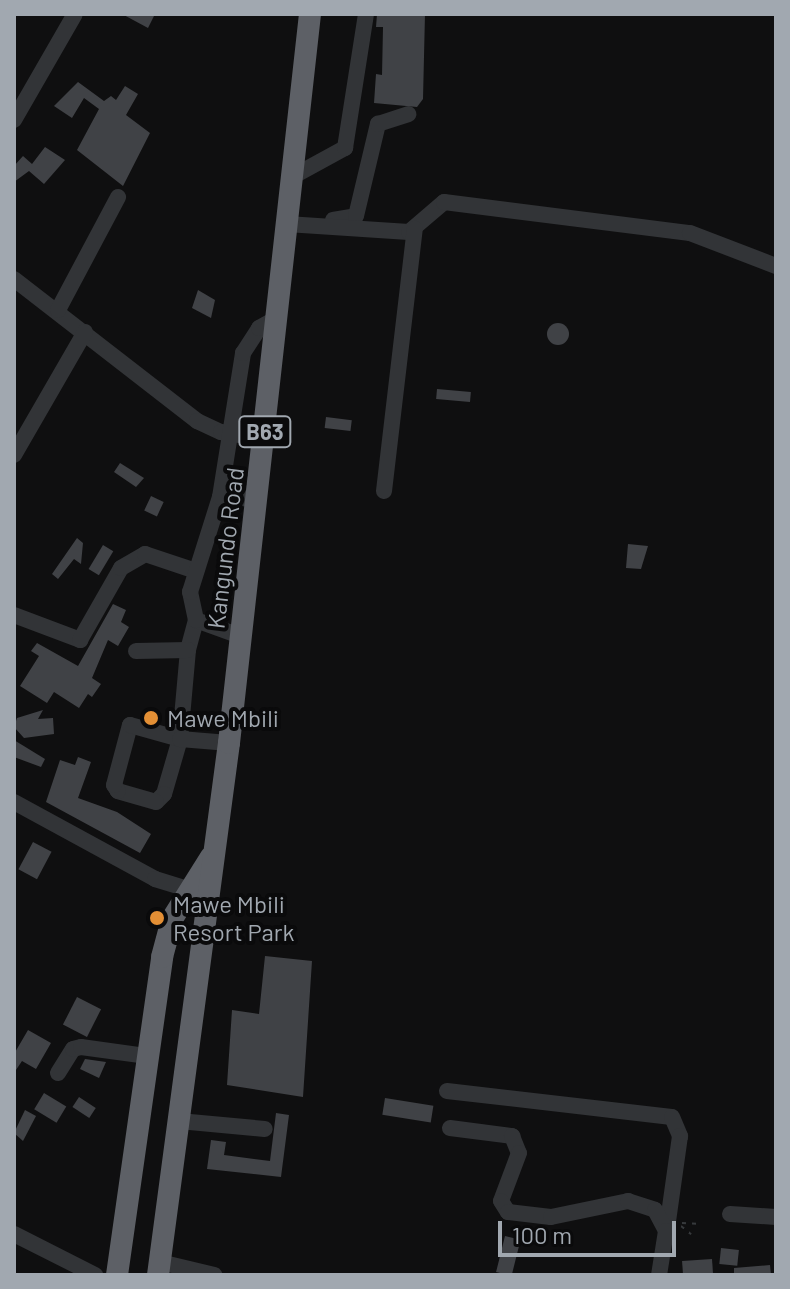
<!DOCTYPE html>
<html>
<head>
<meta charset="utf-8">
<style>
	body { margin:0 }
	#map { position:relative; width:790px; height:1289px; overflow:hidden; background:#0f0f10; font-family:Barlow,sans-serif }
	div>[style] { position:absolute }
	.building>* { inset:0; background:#404246; transform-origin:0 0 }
	.round { border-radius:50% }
	.path>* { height:2px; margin-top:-1px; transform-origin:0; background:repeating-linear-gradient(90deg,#36393c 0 4px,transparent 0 10px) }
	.minor>* { height:16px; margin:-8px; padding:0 8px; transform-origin:8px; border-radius:8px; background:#323437 }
	.highway>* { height:22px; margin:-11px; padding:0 11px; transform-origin:11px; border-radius:11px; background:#5d6066 }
	.dots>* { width:22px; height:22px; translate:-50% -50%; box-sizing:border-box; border:4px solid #0a0a0b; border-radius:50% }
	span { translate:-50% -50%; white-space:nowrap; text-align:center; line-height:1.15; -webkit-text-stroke:8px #0a0a0b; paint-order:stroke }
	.shield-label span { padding:2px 6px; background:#0a0a0b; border:2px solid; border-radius:6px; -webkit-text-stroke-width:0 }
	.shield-label { font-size:22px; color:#a1a8b0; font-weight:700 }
	.street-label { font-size:24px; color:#a1a8b0 }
	.poi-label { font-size:24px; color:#a1a8b0 }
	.left { translate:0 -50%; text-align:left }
	.frame { position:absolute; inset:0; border:16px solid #a1a8b0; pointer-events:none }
	.scale { position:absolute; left:498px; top:1221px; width:178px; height:36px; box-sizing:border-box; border:4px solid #a1a8b0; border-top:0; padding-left:10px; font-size:24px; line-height:28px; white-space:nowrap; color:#a1a8b0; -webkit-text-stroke:6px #0a0a0b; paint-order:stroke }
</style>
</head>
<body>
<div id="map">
	<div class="building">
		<div style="clip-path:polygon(122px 14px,155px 14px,148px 28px)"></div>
		<div style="clip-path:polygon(377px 14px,425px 14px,423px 99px,417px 107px,374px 103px,376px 74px,382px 75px,383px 27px,376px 27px)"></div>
		<div style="clip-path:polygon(78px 82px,104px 101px,111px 96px,116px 100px,125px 86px,138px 94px,126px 115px,150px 133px,123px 186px,77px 150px,99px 109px,84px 98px,72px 118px,54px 106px)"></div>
		<div style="clip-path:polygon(45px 147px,65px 160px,44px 184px,29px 171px,14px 182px,14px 166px,23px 156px,32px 164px)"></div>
		<div style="clip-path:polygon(198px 290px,215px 300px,211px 318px,192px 308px)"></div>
		<div class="round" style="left:547px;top:323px;width:22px;height:22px"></div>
		<div style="left:437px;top:389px;width:34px;height:10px;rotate:5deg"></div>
		<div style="left:326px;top:417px;width:26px;height:11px;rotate:7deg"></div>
		<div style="clip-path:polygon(120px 463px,144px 478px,136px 487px,114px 472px)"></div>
		<div style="left:151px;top:496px;width:14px;height:16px;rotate:25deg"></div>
		<div style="clip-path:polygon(77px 538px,83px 543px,81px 564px,74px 559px,58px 579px,52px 574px)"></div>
		<div style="clip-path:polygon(628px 544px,648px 546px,641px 569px,626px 568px)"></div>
		<div style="left:103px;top:545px;width:12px;height:28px;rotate:31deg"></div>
		<div style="clip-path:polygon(113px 604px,126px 610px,121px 622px,129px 627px,118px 646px,108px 640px,92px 678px,101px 684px,92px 697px,88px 694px,79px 708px,54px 692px,47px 703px,20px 686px,39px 656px,31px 651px,37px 643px,78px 666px)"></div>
		<div style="clip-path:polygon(43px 710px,38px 719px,53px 718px,54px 734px,24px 738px,14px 727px,17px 718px)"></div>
		<div style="clip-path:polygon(14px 740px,45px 759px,41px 767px,14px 757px)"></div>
		<div style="clip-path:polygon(78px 757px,91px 762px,78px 798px,117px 812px,151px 834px,140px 853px,46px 802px,60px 760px,75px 765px)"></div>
		<div style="left:33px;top:842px;width:21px;height:31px;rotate:28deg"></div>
		<div style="clip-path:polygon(265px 956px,312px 961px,303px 1097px,227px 1085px,232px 1010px,259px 1014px)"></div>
		<div style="left:77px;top:997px;width:27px;height:31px;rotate:27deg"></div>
		<div style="clip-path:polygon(28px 1030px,51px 1043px,36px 1069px,22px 1061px,14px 1073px,14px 1054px)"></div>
		<div style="clip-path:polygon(85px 1059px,106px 1062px,99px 1078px,80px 1069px)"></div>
		<div style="left:44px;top:1093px;width:26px;height:19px;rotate:31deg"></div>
		<div style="left:79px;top:1097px;width:20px;height:12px;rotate:33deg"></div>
		<div style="left:385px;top:1098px;width:49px;height:17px;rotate:9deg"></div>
		<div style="clip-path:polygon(25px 1110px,36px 1116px,23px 1141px,14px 1133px)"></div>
		<div style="clip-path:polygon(276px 1113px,289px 1115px,281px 1177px,207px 1169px,211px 1140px,226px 1142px,224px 1155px,270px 1161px)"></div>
		<div style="left:505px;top:1236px;width:16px;height:37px;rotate:14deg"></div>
		<div style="left:721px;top:1248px;width:18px;height:16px;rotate:6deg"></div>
		<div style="left:712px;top:1259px;width:16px;height:30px;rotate:86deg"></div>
		<div style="clip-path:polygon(770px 1265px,771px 1275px,734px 1275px,734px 1268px)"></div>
	</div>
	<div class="path">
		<div style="left:682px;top:1223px;width:20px;rotate:3deg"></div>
		<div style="left:681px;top:1226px;width:13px;rotate:39deg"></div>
	</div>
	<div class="minor">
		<div style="left:14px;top:120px;width:122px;rotate:-60.1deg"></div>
		<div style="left:290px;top:178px;width:63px;rotate:-28.6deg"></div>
		<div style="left:345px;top:148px;width:136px;rotate:-81.1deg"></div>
		<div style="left:333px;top:220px;width:23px;rotate:-10deg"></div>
		<div style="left:356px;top:216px;width:95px;rotate:-76.6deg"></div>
		<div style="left:378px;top:124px;width:32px;rotate:-18deg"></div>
		<div style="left:287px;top:224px;width:122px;rotate:3.8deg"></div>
		<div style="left:409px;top:232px;width:46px;rotate:-40.6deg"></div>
		<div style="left:444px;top:202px;width:248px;rotate:7.2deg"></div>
		<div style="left:690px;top:233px;width:92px;rotate:21deg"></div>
		<div style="left:14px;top:279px;width:232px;rotate:37.8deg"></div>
		<div style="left:197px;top:421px;width:26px;rotate:25deg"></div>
		<div style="left:221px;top:432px;width:44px;rotate:9.2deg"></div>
		<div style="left:58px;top:310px;width:128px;rotate:-62deg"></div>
		<div style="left:14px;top:455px;width:142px;rotate:-60deg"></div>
		<div style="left:384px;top:491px;width:264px;rotate:-83.3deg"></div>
		<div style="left:220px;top:497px;width:37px;rotate:3deg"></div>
		<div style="left:14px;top:615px;width:71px;rotate:20.7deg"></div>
		<div style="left:80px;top:640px;width:83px;rotate:-60.3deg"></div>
		<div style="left:121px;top:568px;width:28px;rotate:-30deg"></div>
		<div style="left:145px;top:554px;width:54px;rotate:18.4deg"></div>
		<div style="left:196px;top:620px;width:31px;rotate:105deg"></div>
		<div style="left:188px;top:650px;width:89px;rotate:95.1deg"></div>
		<div style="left:180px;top:739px;width:57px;rotate:106.2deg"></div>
		<div style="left:164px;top:794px;width:11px;rotate:135deg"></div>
		<div style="left:156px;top:802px;width:40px;rotate:-164deg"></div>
		<div style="left:118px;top:791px;width:7px;rotate:-124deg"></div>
		<div style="left:114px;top:785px;width:62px;rotate:-75.1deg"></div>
		<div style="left:130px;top:725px;width:52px;rotate:15.6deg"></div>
		<div style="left:180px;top:739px;width:49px;rotate:4.7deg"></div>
		<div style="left:240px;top:636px;width:47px;rotate:-160deg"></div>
		<div style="left:196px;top:620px;width:29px;rotate:-102deg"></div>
		<div style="left:190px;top:592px;width:100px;rotate:-72.5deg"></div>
		<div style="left:220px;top:497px;width:146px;rotate:-80.9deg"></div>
		<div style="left:243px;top:353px;width:30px;rotate:-57deg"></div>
		<div style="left:259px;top:328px;width:21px;rotate:-29deg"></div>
		<div style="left:136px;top:651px;width:52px;rotate:-1.1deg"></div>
		<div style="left:14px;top:802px;width:161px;rotate:28.6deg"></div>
		<div style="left:155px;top:879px;width:37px;rotate:17deg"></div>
		<div style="left:58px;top:1073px;width:28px;rotate:-58deg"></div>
		<div style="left:73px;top:1049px;width:8px;rotate:-14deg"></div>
		<div style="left:81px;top:1047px;width:67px;rotate:7.8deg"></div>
		<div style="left:447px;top:1091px;width:226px;rotate:6.6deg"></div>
		<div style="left:672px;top:1117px;width:21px;rotate:67deg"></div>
		<div style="left:680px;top:1136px;width:94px;rotate:98deg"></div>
		<div style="left:179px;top:1121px;width:86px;rotate:5.3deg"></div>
		<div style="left:450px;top:1128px;width:63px;rotate:7.4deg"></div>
		<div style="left:512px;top:1136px;width:18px;rotate:68deg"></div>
		<div style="left:519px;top:1153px;width:51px;rotate:110.6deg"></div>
		<div style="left:501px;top:1201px;width:13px;rotate:58deg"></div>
		<div style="left:508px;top:1212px;width:43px;rotate:6.6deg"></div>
		<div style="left:551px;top:1217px;width:79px;rotate:-11.7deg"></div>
		<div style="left:628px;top:1201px;width:28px;rotate:18deg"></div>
		<div style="left:655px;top:1210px;width:24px;rotate:62deg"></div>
		<div style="left:666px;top:1231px;width:45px;rotate:99deg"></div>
		<div style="left:730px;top:1214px;width:46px;rotate:3.7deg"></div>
		<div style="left:14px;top:1234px;width:91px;rotate:26.8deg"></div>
		<div style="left:160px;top:1262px;width:56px;rotate:13.5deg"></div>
	</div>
	<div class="highway">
		<div style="left:117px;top:1275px;width:321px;rotate:-81.9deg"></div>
		<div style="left:162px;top:957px;width:39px;rotate:-75deg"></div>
		<div style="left:172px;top:919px;width:73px;rotate:-57.8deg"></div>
		<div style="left:158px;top:1275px;width:537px;rotate:-82.4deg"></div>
		<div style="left:229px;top:743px;width:733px;rotate:-83.66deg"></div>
	</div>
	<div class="dots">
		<div style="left:151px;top:718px;background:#e38f35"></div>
		<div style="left:157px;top:918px;background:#e38f35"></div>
	</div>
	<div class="shield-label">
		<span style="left:265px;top:432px">B63</span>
	</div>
	<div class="street-label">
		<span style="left:225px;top:548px;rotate:-83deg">Kangundo Road</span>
	</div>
	<div class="poi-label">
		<span class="left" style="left:167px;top:718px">Mawe Mbili</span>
		<span class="left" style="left:173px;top:918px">Mawe Mbili<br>Resort Park</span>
	</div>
	<div class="frame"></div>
	<div class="scale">100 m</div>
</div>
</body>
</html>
